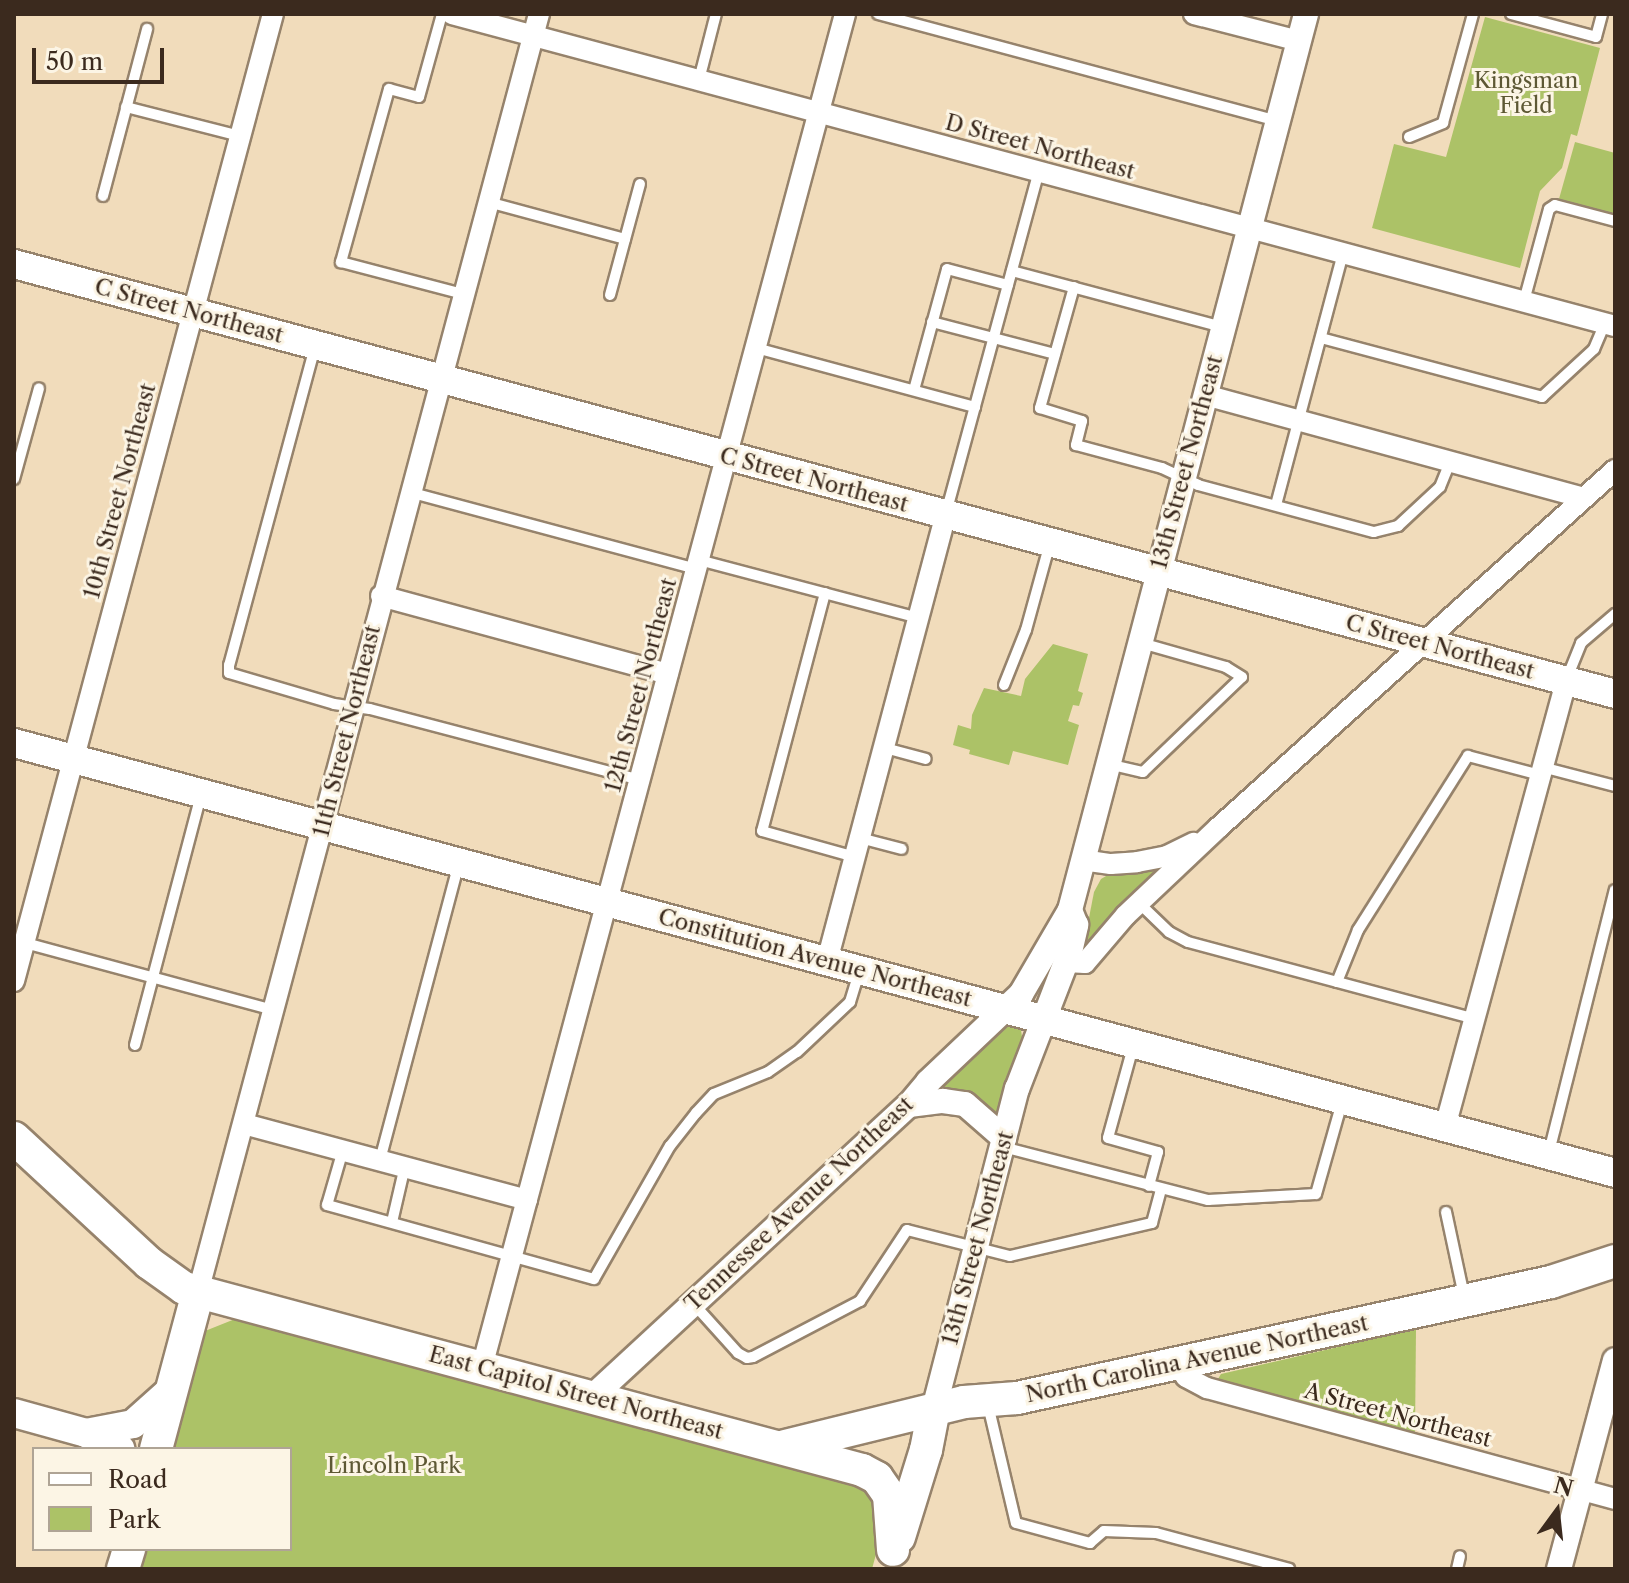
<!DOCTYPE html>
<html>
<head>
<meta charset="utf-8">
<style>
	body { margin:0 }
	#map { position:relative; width:1629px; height:1583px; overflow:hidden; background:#f1dcbb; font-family:"Libre Caslon Text",serif }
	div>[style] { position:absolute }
	.green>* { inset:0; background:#acc267 }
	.roads { filter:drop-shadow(2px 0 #96836c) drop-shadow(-2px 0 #96836c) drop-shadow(0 2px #96836c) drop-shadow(0 -2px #96836c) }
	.service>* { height:10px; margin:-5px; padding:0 5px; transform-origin:5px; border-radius:5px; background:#fff }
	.minor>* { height:20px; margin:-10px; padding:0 10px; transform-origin:10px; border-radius:10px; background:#fff }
	.tertiary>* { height:24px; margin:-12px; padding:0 12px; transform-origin:12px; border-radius:12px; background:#fff }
	.secondary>* { height:28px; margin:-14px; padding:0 14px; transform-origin:14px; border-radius:14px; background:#fff }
	.primary>* { height:32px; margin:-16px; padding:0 16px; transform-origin:16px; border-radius:16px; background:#fff }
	span { translate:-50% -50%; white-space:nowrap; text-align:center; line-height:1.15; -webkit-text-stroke:6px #fcf5e5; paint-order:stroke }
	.park-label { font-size:22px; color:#5d5834 }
	.street-label { font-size:22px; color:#3b2a1e }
	.frame { position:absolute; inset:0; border:16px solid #3b2a1e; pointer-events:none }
	.legend { position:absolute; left:32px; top:1447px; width:260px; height:104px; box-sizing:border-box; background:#fcf5e5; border:2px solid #afa495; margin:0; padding:10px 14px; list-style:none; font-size:24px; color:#3b2a1e }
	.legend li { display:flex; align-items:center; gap:16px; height:40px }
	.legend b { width:40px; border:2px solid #afa495 }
	.north { position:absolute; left:1517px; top:1471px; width:80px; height:80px; -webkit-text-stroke:6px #fcf5e5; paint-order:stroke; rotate:15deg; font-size:22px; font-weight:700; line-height:32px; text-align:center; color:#3b2a1e }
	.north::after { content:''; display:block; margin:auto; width:28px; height:36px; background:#3b2a1e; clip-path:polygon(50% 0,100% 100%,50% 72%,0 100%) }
	.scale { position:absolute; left:32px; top:48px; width:132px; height:36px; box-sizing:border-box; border:4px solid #3b2a1e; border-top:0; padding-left:10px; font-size:24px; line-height:28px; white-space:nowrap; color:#3b2a1e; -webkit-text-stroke:6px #fcf5e5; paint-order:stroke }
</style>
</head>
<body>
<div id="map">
	<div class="green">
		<div style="clip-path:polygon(1485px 17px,1600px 48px,1577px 136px,1571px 134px,1562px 168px,1540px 191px,1520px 268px,1372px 228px,1394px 144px,1446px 157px)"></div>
		<div style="clip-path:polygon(1575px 142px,1615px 153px,1615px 215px,1559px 199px)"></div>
		<div style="clip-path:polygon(1053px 644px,1088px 654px,1078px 691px,1083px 693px,1079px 706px,1073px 705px,1068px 721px,1079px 725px,1068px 765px,1013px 751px,1009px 765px,969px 754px,970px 750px,953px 745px,958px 725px,971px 729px,972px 715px,984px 688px,1021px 696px,1025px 679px)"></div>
		<div style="clip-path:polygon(1172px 863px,1082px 954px,1094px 892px,1101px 879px,1113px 872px)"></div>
		<div style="clip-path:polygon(1008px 1024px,1021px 1030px,1023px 1043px,997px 1113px,933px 1088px)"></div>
		<div style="clip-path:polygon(240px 1317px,865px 1485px,888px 1510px,872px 1569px,141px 1569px,147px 1549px,290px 1549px,290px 1449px,173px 1449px,205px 1331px)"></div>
		<div style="clip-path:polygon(1416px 1329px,1415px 1433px,1218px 1379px,1221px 1374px)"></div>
	</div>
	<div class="roads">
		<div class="service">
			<div style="left:442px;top:14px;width:86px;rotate:105.5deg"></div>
			<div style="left:419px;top:97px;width:31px;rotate:-165deg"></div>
			<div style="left:389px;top:89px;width:180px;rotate:105.5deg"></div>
			<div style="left:341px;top:262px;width:126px;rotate:14.7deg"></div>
			<div style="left:878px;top:14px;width:413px;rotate:15deg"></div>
			<div style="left:1511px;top:14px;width:88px;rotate:15.1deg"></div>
			<div style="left:1596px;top:37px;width:24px;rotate:-75deg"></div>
			<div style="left:699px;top:80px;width:68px;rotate:-75.6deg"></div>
			<div style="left:126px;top:107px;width:118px;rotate:14.3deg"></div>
			<div style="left:1409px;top:137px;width:37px;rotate:-22deg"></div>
			<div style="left:1443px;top:123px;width:113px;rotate:-74.6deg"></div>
			<div style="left:103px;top:196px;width:173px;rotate:-75.2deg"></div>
			<div style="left:488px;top:202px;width:142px;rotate:15.1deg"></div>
			<div style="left:1012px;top:271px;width:218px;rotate:14.9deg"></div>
			<div style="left:1074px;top:287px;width:126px;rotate:105.7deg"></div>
			<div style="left:1040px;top:408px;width:44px;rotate:17.2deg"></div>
			<div style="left:1082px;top:421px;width:25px;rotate:104deg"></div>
			<div style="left:1076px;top:445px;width:89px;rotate:15deg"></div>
			<div style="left:1162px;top:468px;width:40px;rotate:25deg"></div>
			<div style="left:1198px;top:485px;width:182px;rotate:15deg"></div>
			<div style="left:1374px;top:532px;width:25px;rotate:-14deg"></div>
			<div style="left:1398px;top:526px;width:57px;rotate:-42.9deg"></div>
			<div style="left:1440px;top:487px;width:27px;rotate:-68deg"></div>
			<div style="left:610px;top:295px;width:115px;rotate:-74.9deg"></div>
			<div style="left:1524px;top:301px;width:95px;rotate:-74.8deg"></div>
			<div style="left:1549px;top:209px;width:7px;rotate:-34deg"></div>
			<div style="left:1555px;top:205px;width:62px;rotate:14.9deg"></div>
			<div style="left:932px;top:322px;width:127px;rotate:14.6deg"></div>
			<div style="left:1321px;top:338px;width:229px;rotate:14.9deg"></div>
			<div style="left:1542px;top:397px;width:71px;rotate:-42.7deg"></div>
			<div style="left:1594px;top:349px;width:28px;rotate:-67deg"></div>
			<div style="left:315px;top:347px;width:329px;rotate:105.1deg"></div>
			<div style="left:229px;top:665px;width:8px;rotate:90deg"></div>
			<div style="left:229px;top:673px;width:109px;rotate:16.4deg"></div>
			<div style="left:334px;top:704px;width:36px;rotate:8deg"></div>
			<div style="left:370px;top:709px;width:279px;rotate:14.7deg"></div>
			<div style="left:756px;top:348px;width:227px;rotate:15.1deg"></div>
			<div style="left:914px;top:390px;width:125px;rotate:-74.7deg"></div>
			<div style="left:947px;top:269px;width:63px;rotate:14.7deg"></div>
			<div style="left:14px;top:479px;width:94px;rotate:-74.6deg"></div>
			<div style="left:409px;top:492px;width:298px;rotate:15deg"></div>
			<div style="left:1276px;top:505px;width:261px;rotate:-75.1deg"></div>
			<div style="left:946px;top:513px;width:354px;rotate:-74.8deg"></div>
			<div style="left:699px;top:560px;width:228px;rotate:14.8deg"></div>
			<div style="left:825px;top:593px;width:246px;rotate:104.8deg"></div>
			<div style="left:762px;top:831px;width:97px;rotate:15.6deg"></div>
			<div style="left:1567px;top:678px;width:38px;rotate:-68deg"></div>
			<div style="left:1581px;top:643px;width:45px;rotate:-40.5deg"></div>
			<div style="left:1004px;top:685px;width:59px;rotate:-68.2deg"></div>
			<div style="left:1026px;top:630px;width:90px;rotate:-74.6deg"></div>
			<div style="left:885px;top:748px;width:42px;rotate:15deg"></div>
			<div style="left:1108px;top:764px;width:36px;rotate:13deg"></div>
			<div style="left:1143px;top:772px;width:137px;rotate:-43.8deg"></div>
			<div style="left:1242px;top:677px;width:19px;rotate:-148deg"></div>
			<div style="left:1226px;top:667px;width:88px;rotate:-164.2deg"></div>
			<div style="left:1542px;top:767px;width:75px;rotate:14.6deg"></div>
			<div style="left:860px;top:838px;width:43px;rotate:14.7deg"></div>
			<div style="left:1139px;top:903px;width:42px;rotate:44deg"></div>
			<div style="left:1169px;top:932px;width:21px;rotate:28deg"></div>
			<div style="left:1188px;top:942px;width:297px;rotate:15deg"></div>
			<div style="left:25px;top:943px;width:258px;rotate:15.1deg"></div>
			<div style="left:1337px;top:982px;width:56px;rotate:-68deg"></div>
			<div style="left:1358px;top:930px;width:206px;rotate:-57.7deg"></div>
			<div style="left:1468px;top:756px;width:74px;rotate:14.8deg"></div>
			<div style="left:135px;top:1045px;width:259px;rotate:-75.2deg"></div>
			<div style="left:1133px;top:1047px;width:94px;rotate:105.4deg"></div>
			<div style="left:1108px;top:1138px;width:52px;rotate:15.6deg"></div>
			<div style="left:1158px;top:1152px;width:35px;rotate:105deg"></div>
			<div style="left:1003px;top:1147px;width:212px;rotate:14.5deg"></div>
			<div style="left:1208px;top:1200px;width:108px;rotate:-3.2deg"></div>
			<div style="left:1316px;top:1194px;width:96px;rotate:-74.2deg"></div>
			<div style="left:343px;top:1150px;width:57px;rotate:106.2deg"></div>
			<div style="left:327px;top:1205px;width:277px;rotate:15.5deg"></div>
			<div style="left:594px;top:1279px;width:153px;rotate:-60.3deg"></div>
			<div style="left:670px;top:1146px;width:42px;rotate:-51.8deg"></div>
			<div style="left:696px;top:1113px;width:26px;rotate:-47deg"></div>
			<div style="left:714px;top:1094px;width:58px;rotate:-22.2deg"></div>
			<div style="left:768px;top:1072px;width:35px;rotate:-35deg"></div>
			<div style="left:797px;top:1052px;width:73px;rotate:-43.3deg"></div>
			<div style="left:850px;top:1002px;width:30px;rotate:-73deg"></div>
			<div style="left:1549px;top:1152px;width:270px;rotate:-75.9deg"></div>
			<div style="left:380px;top:1160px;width:306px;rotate:-75.1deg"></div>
			<div style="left:1446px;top:1212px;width:86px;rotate:77.9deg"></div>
			<div style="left:392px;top:1222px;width:57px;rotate:-76.9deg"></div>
			<div style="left:692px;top:1302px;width:69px;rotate:48deg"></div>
			<div style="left:738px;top:1353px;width:10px;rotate:29deg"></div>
			<div style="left:747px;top:1358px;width:6px;rotate:-9deg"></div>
			<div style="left:753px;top:1357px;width:121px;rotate:-27.6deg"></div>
			<div style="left:860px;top:1301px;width:85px;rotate:-56.5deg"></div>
			<div style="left:907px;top:1230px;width:106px;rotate:14.2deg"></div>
			<div style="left:1010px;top:1256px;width:146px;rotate:-13.1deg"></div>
			<div style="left:1152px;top:1223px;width:35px;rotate:-75deg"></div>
			<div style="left:988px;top:1405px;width:121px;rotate:76.7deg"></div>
			<div style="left:1016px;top:1523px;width:77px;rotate:15.1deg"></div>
			<div style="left:1090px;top:1543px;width:18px;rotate:-41deg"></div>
			<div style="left:1104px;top:1531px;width:52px;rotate:2.2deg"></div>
			<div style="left:1156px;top:1533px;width:138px;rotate:15.1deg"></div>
			<div style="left:1457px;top:1569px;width:13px;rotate:-77deg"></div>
		</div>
		<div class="minor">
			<div style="left:452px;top:14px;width:1204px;rotate:15.02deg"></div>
			<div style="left:1194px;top:14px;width:108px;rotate:14.4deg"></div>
			<div style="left:1205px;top:395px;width:392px;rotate:15.2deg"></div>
			<div style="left:381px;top:596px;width:297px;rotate:15.2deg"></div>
			<div style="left:1082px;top:860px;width:29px;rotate:8deg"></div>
			<div style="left:1111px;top:864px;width:26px;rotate:-4deg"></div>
			<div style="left:1137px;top:862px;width:31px;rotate:-11deg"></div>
			<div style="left:1167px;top:856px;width:30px;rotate:-26deg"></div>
			<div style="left:827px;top:961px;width:462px;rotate:-75.1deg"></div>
			<div style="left:1066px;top:962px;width:19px;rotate:3deg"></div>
			<div style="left:1085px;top:963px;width:63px;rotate:-49.5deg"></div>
			<div style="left:1126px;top:915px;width:127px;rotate:-43.4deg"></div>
			<div style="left:1218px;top:828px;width:535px;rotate:-42.04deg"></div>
			<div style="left:14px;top:981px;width:1001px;rotate:-75.01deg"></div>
			<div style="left:244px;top:1124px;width:293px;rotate:15deg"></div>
			<div style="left:1445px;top:1127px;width:462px;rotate:-74.8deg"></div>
			<div style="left:198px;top:1292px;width:1323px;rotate:-75.06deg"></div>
			<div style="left:1177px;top:1364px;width:16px;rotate:55deg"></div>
			<div style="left:1186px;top:1377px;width:24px;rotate:28deg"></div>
			<div style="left:1207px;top:1388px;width:423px;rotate:15.2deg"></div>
			<div style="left:482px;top:1367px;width:1401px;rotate:-74.98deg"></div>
		</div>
		<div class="tertiary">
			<div style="left:909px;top:1105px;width:34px;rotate:-7deg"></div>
			<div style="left:943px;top:1101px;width:22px;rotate:8deg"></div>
			<div style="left:965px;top:1104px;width:52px;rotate:41.1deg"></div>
			<div style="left:591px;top:1398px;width:432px;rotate:-42.7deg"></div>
			<div style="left:909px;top:1105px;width:30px;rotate:-50deg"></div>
			<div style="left:928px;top:1082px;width:128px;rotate:-43.4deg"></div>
			<div style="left:1021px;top:994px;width:97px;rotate:-59.7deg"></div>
			<div style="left:1070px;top:910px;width:927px;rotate:-75.24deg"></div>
			<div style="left:934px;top:1409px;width:331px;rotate:-75.5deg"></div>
			<div style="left:1017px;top:1089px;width:147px;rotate:-68.9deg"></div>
			<div style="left:1070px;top:952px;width:28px;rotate:-77deg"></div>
			<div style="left:1076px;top:925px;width:16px;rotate:-112deg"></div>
			<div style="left:1559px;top:1569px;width:216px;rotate:-75deg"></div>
		</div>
		<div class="secondary">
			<div style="left:14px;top:264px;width:1658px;rotate:15.03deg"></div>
			<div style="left:14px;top:743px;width:1658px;rotate:15.03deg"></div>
			<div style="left:14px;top:1413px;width:75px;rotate:15.5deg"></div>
			<div style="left:86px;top:1433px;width:38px;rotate:25deg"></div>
			<div style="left:86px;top:1433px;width:48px;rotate:-10.8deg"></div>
			<div style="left:133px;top:1424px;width:51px;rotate:-41.8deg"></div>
		</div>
		<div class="primary">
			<div style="left:14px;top:1138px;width:184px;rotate:42.8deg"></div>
			<div style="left:149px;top:1263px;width:43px;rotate:35.5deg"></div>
			<div style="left:184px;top:1288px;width:702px;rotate:15.03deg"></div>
			<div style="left:862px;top:1470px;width:17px;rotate:28deg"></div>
			<div style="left:877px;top:1478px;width:21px;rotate:55deg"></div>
			<div style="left:889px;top:1495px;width:55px;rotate:85.8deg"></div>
			<div style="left:785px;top:1446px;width:184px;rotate:-13.8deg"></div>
			<div style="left:964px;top:1402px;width:53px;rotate:-4.3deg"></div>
			<div style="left:1017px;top:1398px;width:546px;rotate:-12.26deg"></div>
			<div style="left:1551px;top:1282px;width:67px;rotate:-18.2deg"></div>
			<div style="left:156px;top:1449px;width:163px;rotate:-75deg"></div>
			<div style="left:899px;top:1537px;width:91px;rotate:-72.8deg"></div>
			<div style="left:926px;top:1450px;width:42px;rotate:-79deg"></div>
			<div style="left:123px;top:1569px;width:21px;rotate:-73deg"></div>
		</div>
	</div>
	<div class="park-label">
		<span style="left:1526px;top:93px">Kingsman<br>Field</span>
		<span style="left:394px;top:1466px">Lincoln Park</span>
	</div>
	<div class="street-label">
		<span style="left:1040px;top:147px;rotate:15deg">D Street Northeast</span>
		<span style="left:189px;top:311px;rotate:15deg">C Street Northeast</span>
		<span style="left:1187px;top:462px;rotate:-75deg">13th Street Northeast</span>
		<span style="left:814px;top:480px;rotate:15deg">C Street Northeast</span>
		<span style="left:120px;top:491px;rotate:-75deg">10th Street Northeast</span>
		<span style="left:1440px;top:647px;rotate:15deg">C Street Northeast</span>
		<span style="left:641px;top:685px;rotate:-75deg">12th Street Northeast</span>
		<span style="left:347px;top:731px;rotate:-76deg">11th Street Northeast</span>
		<span style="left:815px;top:958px;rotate:15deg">Constitution Avenue Northeast</span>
		<span style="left:799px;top:1204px;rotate:-43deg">Tennessee Avenue Northeast</span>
		<span style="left:978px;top:1238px;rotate:-75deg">13th Street Northeast</span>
		<span style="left:1197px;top:1359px;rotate:-12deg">North Carolina Avenue Northeast</span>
		<span style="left:576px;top:1393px;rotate:15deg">East Capitol Street Northeast</span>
		<span style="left:1398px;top:1415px;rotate:15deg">A Street Northeast</span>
	</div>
	<div class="frame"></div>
	<ul class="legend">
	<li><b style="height:10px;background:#fff"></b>Road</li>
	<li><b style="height:22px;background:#acc267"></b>Park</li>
	</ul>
	<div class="north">N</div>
	<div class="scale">50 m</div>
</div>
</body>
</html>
